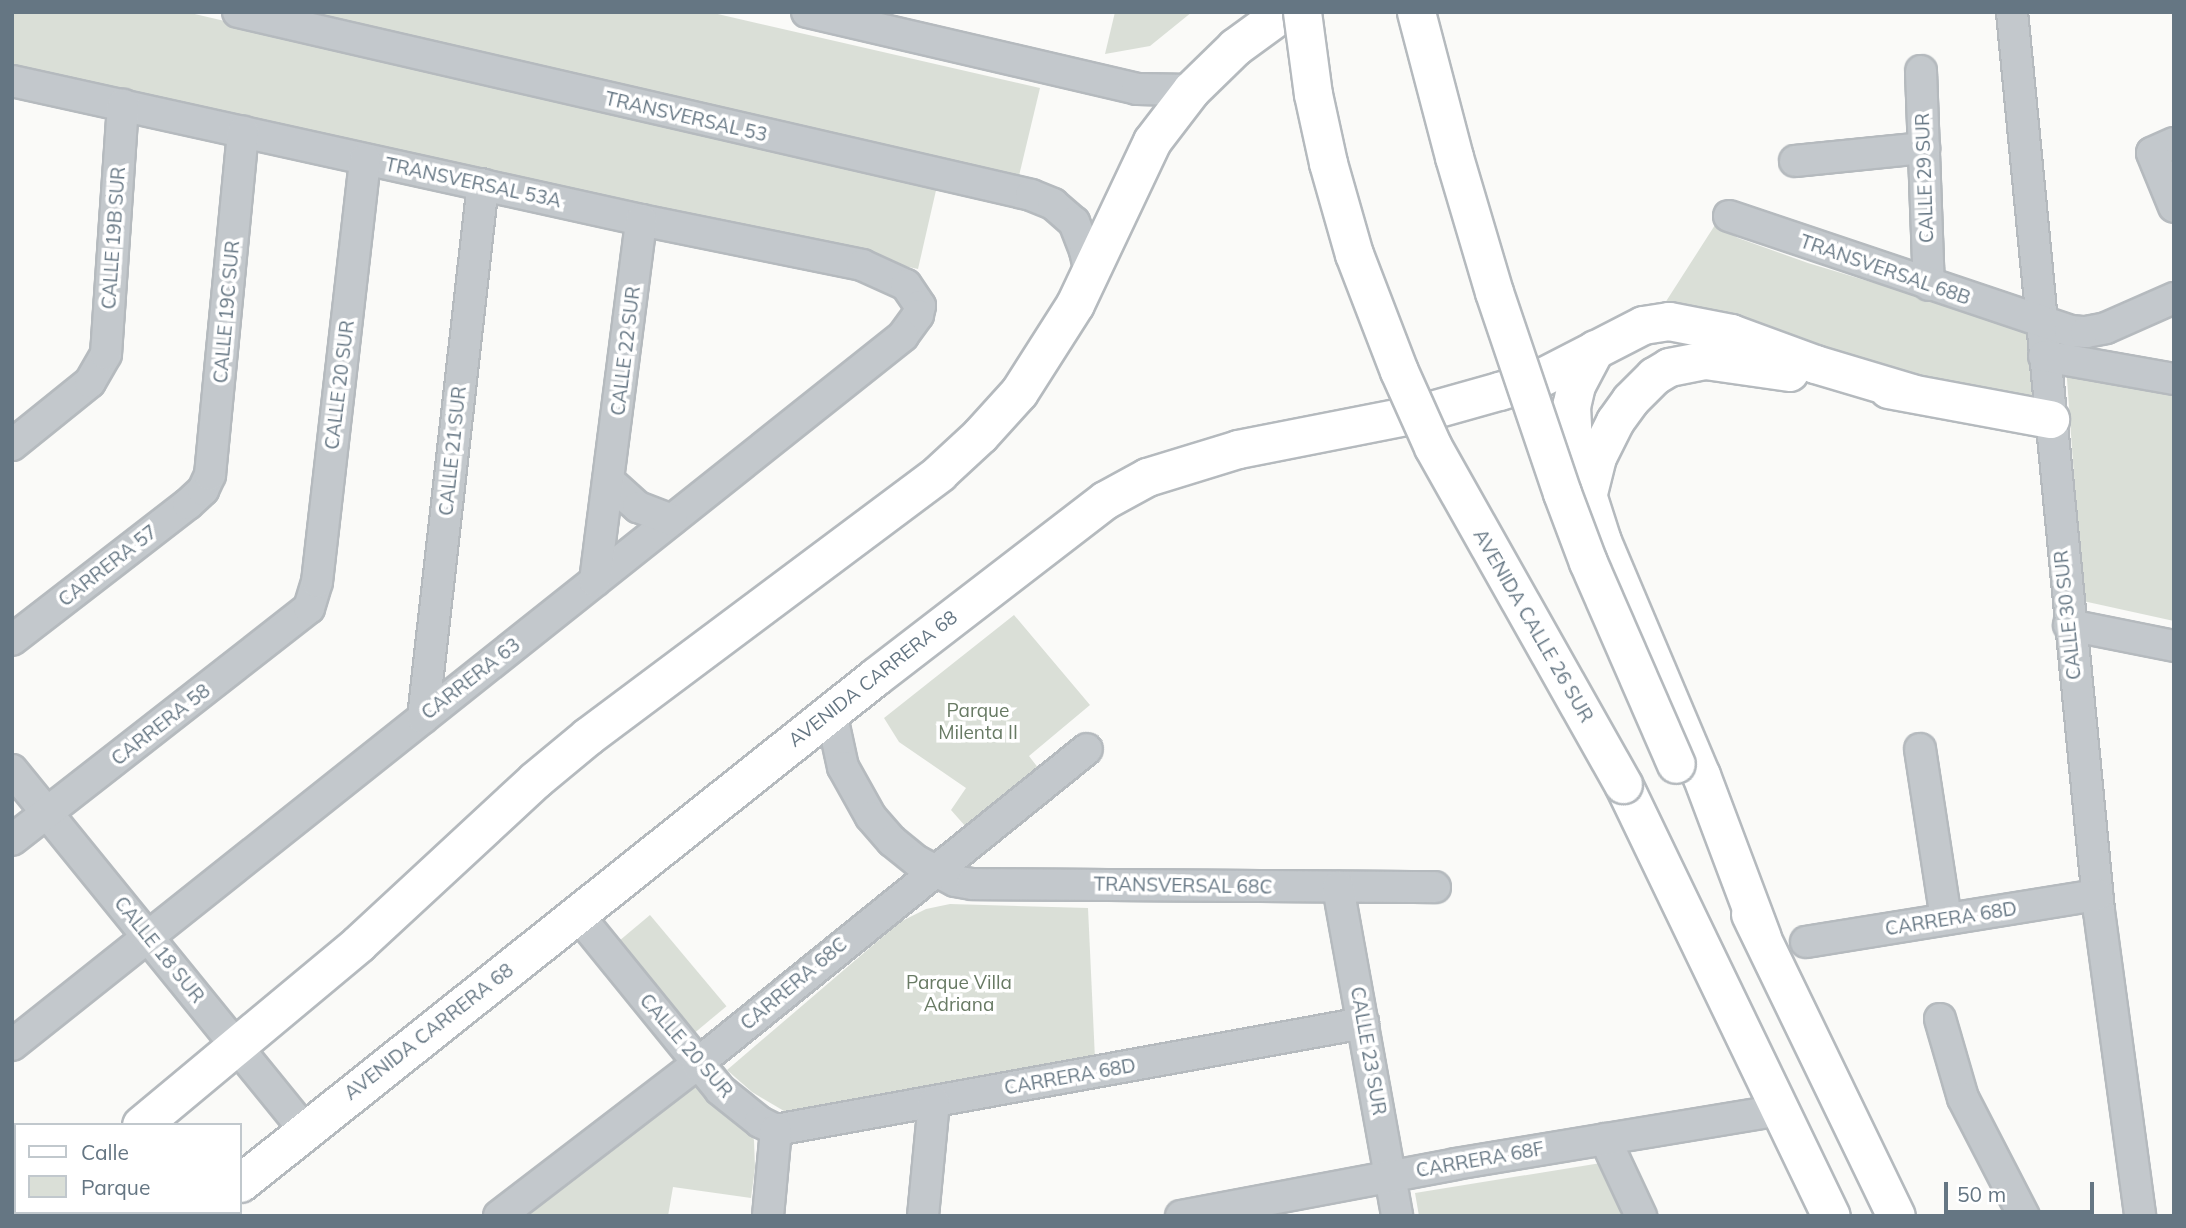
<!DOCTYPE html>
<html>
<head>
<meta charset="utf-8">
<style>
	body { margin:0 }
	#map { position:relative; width:2186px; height:1228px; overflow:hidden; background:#fafaf8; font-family:Mulish,sans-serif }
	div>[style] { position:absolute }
	.green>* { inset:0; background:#dadfd7; transform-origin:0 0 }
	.roads { filter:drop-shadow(2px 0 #b5babe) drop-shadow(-2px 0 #b5babe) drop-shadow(0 2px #b5babe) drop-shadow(0 -2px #b5babe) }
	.minor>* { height:30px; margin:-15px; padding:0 15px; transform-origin:15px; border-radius:15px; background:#c3c8cc }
	.major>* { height:37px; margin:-18.5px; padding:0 18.5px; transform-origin:18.5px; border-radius:18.5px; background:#fff }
	.bridges { filter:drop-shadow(2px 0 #b5babe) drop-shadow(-2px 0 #b5babe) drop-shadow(0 2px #b5babe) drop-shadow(0 -2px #b5babe) }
	.major-bridge>* { height:37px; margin:-18.5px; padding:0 18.5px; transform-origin:18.5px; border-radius:18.5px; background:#fff }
	span { translate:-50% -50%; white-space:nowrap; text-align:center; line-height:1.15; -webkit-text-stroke:7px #fff; paint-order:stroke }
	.street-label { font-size:19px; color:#657683 }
	.park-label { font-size:19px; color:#687a64 }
	.frame { position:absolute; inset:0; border:14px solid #657683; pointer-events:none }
	.legend { position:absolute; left:14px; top:1123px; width:228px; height:91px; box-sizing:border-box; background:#fff; border:2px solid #c1c8cd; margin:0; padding:9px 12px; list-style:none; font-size:21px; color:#657683 }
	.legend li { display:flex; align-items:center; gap:14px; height:35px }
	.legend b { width:35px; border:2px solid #c1c8cd }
	.scale { position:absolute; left:1944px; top:1182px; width:150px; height:32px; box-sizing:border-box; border:4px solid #657683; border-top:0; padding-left:9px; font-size:21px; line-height:24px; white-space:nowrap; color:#657683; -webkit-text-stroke:5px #fff; paint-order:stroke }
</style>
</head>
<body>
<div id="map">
	<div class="green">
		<div style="clip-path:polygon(12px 12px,186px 12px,937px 186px,918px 269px,12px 74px)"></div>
		<div style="clip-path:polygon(278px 12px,709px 12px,1040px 88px,1018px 180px)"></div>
		<div style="clip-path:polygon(1115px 12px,1192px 12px,1150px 46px,1105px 54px)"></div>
		<div style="clip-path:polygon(1715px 225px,1738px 238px,1808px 263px,2030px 330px,2039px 407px,1773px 335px,1718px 313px,1665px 303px)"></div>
		<div style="clip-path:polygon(2066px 365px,2174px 385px,2174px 621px,2083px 601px)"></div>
		<div style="clip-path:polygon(1014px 615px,1090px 705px,1029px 756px,1039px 769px,966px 827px,951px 810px,966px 788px,899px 742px,884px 718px)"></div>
		<div style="clip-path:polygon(950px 904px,1088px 908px,1095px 1059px,801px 1115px,784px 1111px,752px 1092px,727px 1070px,900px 922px,926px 909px)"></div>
		<div style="left:650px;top:915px;width:119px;height:47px;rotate:50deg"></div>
		<div style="clip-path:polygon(692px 1080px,748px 1129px,754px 1140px,755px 1168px,751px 1198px,673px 1187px,668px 1216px,528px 1216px,683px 1081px)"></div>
		<div style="clip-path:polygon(1601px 1163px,1625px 1216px,1419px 1216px,1415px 1193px)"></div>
	</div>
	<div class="roads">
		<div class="minor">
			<div style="left:238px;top:12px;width:814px;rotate:12.99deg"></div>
			<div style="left:1031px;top:195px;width:24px;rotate:22deg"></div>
			<div style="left:1053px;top:204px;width:28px;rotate:41deg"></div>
			<div style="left:1074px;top:222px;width:31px;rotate:69deg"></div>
			<div style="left:1085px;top:251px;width:23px;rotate:77deg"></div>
			<div style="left:807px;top:12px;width:339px;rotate:13.1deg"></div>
			<div style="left:1137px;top:89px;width:54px;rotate:1.1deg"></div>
			<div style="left:2012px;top:12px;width:903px;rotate:84.47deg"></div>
			<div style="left:2099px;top:911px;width:308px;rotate:82.3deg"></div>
			<div style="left:1921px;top:71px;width:214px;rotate:87.9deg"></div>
			<div style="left:12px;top:81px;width:644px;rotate:12.46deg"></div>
			<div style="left:641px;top:220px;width:226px;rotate:11.5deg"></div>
			<div style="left:862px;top:265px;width:48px;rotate:24.4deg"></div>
			<div style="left:906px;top:285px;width:25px;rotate:56deg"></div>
			<div style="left:920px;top:306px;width:9px;rotate:103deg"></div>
			<div style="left:918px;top:315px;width:26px;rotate:126deg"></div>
			<div style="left:903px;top:336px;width:1139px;rotate:141.49deg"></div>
			<div style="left:2174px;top:143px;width:24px;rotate:156deg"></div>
			<div style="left:2152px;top:153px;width:58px;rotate:67.8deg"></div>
			<div style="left:1795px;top:161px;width:130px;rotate:-5.8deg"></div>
			<div style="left:1729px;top:216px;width:360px;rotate:18.6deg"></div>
			<div style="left:2070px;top:331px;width:16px;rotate:4deg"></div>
			<div style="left:2086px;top:332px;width:20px;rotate:-11deg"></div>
			<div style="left:2106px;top:328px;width:74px;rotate:-23.8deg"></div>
			<div style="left:2044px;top:356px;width:132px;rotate:10deg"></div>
			<div style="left:12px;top:445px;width:100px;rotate:-38.9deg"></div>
			<div style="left:90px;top:382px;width:32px;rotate:-60deg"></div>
			<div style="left:106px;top:354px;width:250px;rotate:-86.1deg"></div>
			<div style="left:610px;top:482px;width:38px;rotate:42deg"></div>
			<div style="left:638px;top:507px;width:36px;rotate:21deg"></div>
			<div style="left:595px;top:581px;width:364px;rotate:-82.7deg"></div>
			<div style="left:2069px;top:625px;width:107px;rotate:11.3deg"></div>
			<div style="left:12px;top:640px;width:222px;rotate:-37.7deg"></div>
			<div style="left:188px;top:504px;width:21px;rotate:-43deg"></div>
			<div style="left:203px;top:490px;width:17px;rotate:-65deg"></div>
			<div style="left:210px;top:475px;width:345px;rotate:-84.5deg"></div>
			<div style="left:831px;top:712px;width:56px;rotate:77.7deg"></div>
			<div style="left:843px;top:767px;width:57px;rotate:60.8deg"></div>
			<div style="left:871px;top:817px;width:32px;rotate:49deg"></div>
			<div style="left:892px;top:841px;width:32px;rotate:39deg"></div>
			<div style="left:917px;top:861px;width:43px;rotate:27.8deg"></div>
			<div style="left:955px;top:881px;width:17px;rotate:10deg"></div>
			<div style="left:972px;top:884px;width:463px;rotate:0.4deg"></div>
			<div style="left:423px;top:718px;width:537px;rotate:-83.59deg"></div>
			<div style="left:1920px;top:749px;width:172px;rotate:81.3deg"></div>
			<div style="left:12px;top:770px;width:465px;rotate:50.9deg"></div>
			<div style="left:12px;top:840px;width:377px;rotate:-38deg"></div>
			<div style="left:309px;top:608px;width:27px;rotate:-73deg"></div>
			<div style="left:317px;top:582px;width:425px;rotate:-83.5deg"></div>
			<div style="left:1338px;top:887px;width:334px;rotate:79.8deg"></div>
			<div style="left:578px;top:915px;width:225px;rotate:50.9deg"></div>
			<div style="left:720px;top:1090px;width:51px;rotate:38.7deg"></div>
			<div style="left:760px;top:1122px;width:18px;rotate:27deg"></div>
			<div style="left:1806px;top:942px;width:295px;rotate:-9.2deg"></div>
			<div style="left:1940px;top:1019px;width:82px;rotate:73.8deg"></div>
			<div style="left:1963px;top:1098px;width:133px;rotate:62.7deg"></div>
			<div style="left:776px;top:1130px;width:597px;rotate:-10.33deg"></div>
			<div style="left:1605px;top:1139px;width:85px;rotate:64.9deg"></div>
			<div style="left:499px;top:1216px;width:250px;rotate:-37.5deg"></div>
			<div style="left:697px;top:1064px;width:501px;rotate:-38.93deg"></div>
			<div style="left:768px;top:1216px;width:86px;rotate:-84.7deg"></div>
			<div style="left:923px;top:1216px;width:115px;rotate:-84.5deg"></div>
			<div style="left:1181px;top:1216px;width:279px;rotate:-10.7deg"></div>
			<div style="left:1455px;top:1164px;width:329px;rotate:-9.4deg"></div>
		</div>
		<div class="major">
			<div style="left:1595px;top:349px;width:41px;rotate:117.8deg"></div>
			<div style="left:1576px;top:385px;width:22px;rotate:103deg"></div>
			<div style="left:1571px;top:406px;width:38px;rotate:87deg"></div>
			<div style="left:1573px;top:444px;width:29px;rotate:76deg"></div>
			<div style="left:1580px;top:472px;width:72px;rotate:72.3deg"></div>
			<div style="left:1602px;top:541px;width:254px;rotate:67.1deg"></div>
			<div style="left:1701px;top:775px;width:173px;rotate:69.4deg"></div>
			<div style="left:1888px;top:389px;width:165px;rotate:10.5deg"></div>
			<div style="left:1587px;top:497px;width:41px;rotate:-76deg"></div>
			<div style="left:1597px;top:457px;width:40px;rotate:-63.4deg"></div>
			<div style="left:1615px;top:421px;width:26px;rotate:-54deg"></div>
			<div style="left:1630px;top:400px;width:34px;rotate:-45deg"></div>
			<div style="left:1654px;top:376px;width:17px;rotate:-31deg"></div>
			<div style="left:1669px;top:367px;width:37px;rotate:-11deg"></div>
			<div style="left:1705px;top:360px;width:85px;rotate:8.1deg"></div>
			<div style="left:1623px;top:784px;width:479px;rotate:64.3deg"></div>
			<div style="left:1750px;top:914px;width:335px;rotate:64.2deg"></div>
			<div style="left:141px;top:1125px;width:283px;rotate:-39.8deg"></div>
			<div style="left:358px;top:944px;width:241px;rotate:-42.8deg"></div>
			<div style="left:535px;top:780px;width:69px;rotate:-39.7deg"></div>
			<div style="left:588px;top:736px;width:439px;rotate:-36.8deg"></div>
			<div style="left:939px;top:473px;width:56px;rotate:-42.8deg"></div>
			<div style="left:980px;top:435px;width:58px;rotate:-47.8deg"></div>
			<div style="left:1019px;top:392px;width:104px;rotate:-57.5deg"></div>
			<div style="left:1075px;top:304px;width:180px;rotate:-64.7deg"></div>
			<div style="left:1152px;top:141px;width:64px;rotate:-52.6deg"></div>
			<div style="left:1191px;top:90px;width:62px;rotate:-44.3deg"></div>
			<div style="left:1235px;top:47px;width:59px;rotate:-36.1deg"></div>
			<div style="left:240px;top:1183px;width:812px;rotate:-38.55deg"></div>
			<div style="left:875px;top:677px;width:290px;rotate:-37.6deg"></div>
			<div style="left:1105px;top:500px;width:48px;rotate:-28.7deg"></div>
			<div style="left:1147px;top:477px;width:95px;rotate:-17.1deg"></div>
			<div style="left:1238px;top:449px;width:182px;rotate:-11.1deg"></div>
			<div style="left:1417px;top:414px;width:85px;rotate:-15.7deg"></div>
			<div style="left:1499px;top:391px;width:41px;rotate:-17.1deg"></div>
			<div style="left:1538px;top:379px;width:118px;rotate:-27.2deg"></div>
			<div style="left:1643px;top:325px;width:26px;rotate:-9deg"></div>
			<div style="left:1669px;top:321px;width:63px;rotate:11deg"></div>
			<div style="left:1731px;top:333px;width:90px;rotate:20.3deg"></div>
			<div style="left:1815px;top:364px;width:101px;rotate:16.6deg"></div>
			<div style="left:30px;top:1216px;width:6px;rotate:-39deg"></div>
			<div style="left:199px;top:1216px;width:6px;rotate:-45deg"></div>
		</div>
	</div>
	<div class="bridges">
		<div class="major-bridge">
			<div style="left:1302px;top:12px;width:83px;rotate:82.4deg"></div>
			<div style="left:1313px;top:94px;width:71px;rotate:77.7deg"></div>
			<div style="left:1328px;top:163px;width:95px;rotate:74.1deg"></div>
			<div style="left:1354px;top:254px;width:125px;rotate:69deg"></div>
			<div style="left:1399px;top:371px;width:83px;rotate:65.9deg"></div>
			<div style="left:1433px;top:447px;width:387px;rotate:60.6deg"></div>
			<div style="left:1416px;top:12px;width:150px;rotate:75.3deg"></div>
			<div style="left:1454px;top:157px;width:141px;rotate:73.5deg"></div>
			<div style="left:1494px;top:292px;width:212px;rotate:71.3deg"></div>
			<div style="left:1562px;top:493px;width:74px;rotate:69.4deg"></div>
			<div style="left:1588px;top:562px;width:220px;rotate:66.5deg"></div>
		</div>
	</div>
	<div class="street-label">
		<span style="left:686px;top:117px;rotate:13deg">TRANSVERSAL 53</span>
		<span style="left:1925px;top:178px;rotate:-92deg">CALLE 29 SUR</span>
		<span style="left:473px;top:183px;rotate:12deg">TRANSVERSAL 53A</span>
		<span style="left:114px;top:238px;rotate:-86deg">CALLE 19B SUR</span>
		<span style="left:1885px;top:270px;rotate:19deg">TRANSVERSAL 68B</span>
		<span style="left:227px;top:312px;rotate:-85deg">CALLE 19C SUR</span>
		<span style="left:626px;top:351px;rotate:-83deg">CALLE 22 SUR</span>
		<span style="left:340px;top:385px;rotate:-83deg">CALLE 20 SUR</span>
		<span style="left:453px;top:451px;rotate:-84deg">CALLE 21 SUR</span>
		<span style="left:108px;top:566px;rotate:-38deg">CARRERA 57</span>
		<span style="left:2068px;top:615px;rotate:-96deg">CALLE 30 SUR</span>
		<span style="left:1533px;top:626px;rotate:60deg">AVENIDA CALLE 26 SUR</span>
		<span style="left:471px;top:679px;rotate:-38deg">CARRERA 63</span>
		<span style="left:873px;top:679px;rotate:-38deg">AVENIDA CARRERA 68</span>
		<span style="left:161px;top:725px;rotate:-38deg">CARRERA 58</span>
		<span style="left:1183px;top:886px;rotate:1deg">TRANSVERSAL 68C</span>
		<span style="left:1951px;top:919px;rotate:-9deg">CARRERA 68D</span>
		<span style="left:159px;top:950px;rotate:51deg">CALLE 18 SUR</span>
		<span style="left:794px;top:984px;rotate:-40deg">CARRERA 68C</span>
		<span style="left:429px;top:1032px;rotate:-38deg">AVENIDA CARRERA 68</span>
		<span style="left:686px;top:1046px;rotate:49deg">CALLE 20 SUR</span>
		<span style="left:1368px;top:1051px;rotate:80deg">CALLE 23 SUR</span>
		<span style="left:1070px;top:1077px;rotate:-10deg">CARRERA 68D</span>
		<span style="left:1480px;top:1160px;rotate:-10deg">CARRERA 68F</span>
	</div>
	<div class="park-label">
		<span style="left:978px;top:722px">Parque<br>Milenta II</span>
		<span style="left:959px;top:994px">Parque Villa<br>Adriana</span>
	</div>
	<div class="frame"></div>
	<ul class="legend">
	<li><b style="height:9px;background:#fff"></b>Calle</li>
	<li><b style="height:19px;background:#dadfd7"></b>Parque</li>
	</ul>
	<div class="scale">50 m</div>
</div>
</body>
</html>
